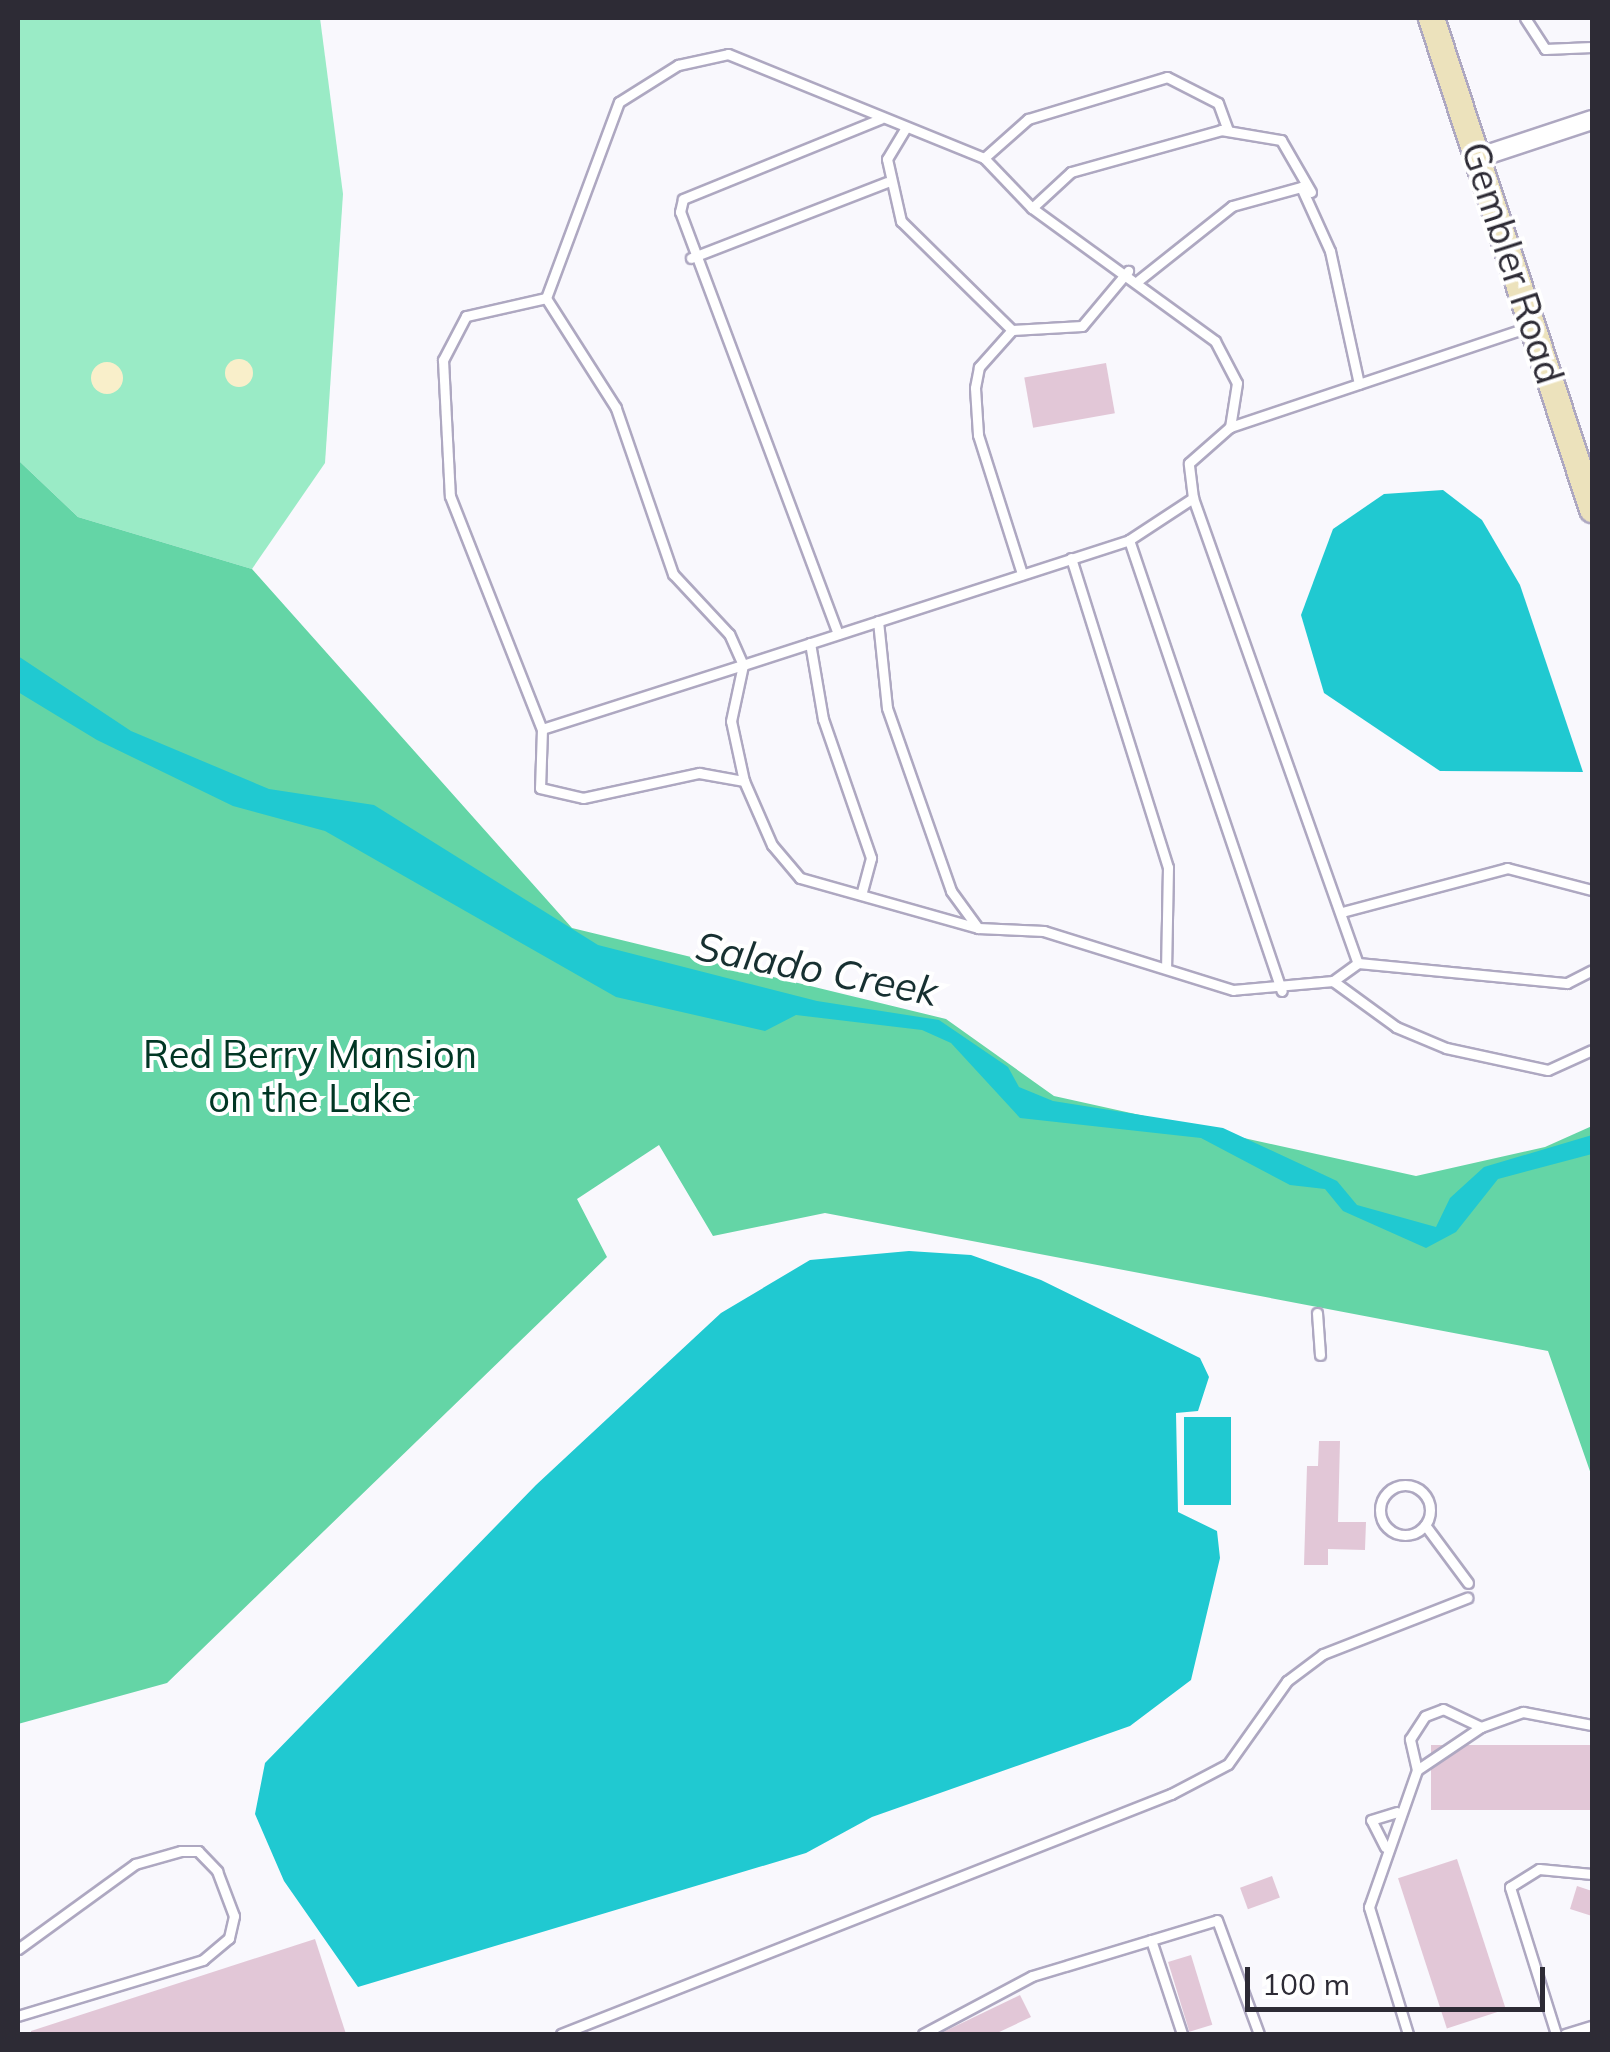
<!DOCTYPE html>
<html>
<head>
<meta charset="utf-8">
<style>
	body { margin:0 }
	#map { position:relative; width:1610px; height:2052px; overflow:hidden; background:#f9f8fd; font-family:Mulish,sans-serif }
	div>[style] { position:absolute }
	.green>* { inset:0; background:#9aebc6 }
	.forest>* { inset:0; background:#64d5a6 }
	.sand>* { inset:0; background:#f9efca }
	.round { border-radius:50% }
	.water>* { inset:0; background:#20c9d1; transform-origin:0 0 }
	.building>* { inset:0; background:#e2c7d7; transform-origin:0 0 }
	.roads { filter:drop-shadow(2px 0 #aea8c1) drop-shadow(-2px 0 #aea8c1) drop-shadow(0 2px #aea8c1) drop-shadow(0 -2px #aea8c1) }
	.lane>* { height:9px; margin:-4.5px; padding:0 4.5px; transform-origin:4.5px; border-radius:4.5px; background:#fff }
	.lane>.ring { margin:-4.5px; padding:0; box-sizing:content-box; background:none; border:9px solid #fff; border-radius:50% }
	.street>* { height:18px; margin:-9px; padding:0 9px; transform-origin:9px; border-radius:9px; background:#fff }
	.secondary>* { height:25px; margin:-12.5px; padding:0 12.5px; transform-origin:12.5px; border-radius:12.5px; background:#ece2bc }
	span { translate:-50% -50%; white-space:nowrap; text-align:center; line-height:1.15; -webkit-text-stroke:8px #fff; paint-order:stroke }
	.street-label { font-size:38px; color:#2d2b35 }
	.park-label { font-size:38px; color:#013624 }
	.water-label { font-size:40px; color:#173031; font-style:italic }
	.frame { position:absolute; inset:0; border:20px solid #2d2b35; pointer-events:none }
	.scale { position:absolute; left:1245px; top:1967px; width:300px; height:45px; box-sizing:border-box; border:5px solid #2d2b35; border-top:0; padding-left:12px; font-size:30px; line-height:35px; white-space:nowrap; color:#2d2b35; -webkit-text-stroke:8px #fff; paint-order:stroke }
</style>
</head>
<body>
<div id="map">
	<div class="green">
		<div style="clip-path:polygon(18px 18px,320px 18px,343px 194px,325px 463px,252px 569px,78px 517px,18px 460px)"></div>
	</div>
	<div class="forest">
		<div style="clip-path:polygon(18px 460px,78px 517px,252px 569px,572px 928px,946px 1019px,1054px 1096px,1416px 1176px,1545px 1147px,1592px 1126px,1592px 1477px,1548px 1351px,825px 1213px,713px 1236px,659px 1145px,577px 1199px,607px 1257px,167px 1683px,18px 1724px)"></div>
	</div>
	<div class="sand">
		<div class="round" style="left:225px;top:359px;width:28px;height:28px"></div>
		<div class="round" style="left:91px;top:362px;width:32px;height:32px"></div>
	</div>
	<div class="water">
		<div style="clip-path:polygon(1443px 490px,1482px 520px,1520px 585px,1583px 772px,1440px 771px,1324px 693px,1301px 615px,1333px 529px,1384px 494px)"></div>
		<div style="clip-path:polygon(18px 656px,131px 731px,269px 789px,374px 805px,598px 945px,817px 1001px,939px 1020px,1008px 1067px,1019px 1087px,1053px 1101px,1223px 1128px,1337px 1181px,1357px 1205px,1436px 1227px,1450px 1198px,1484px 1167px,1592px 1135px,1592px 1154px,1498px 1179px,1456px 1232px,1426px 1248px,1343px 1211px,1325px 1189px,1290px 1185px,1201px 1138px,1020px 1118px,951px 1043px,922px 1030px,796px 1015px,765px 1031px,616px 997px,325px 831px,233px 806px,97px 740px,18px 692px)"></div>
		<div style="clip-path:polygon(909px 1251px,971px 1255px,1041px 1280px,1200px 1358px,1209px 1377px,1198px 1411px,1176px 1413px,1178px 1512px,1217px 1531px,1220px 1558px,1191px 1680px,1130px 1726px,872px 1817px,806px 1853px,358px 1987px,284px 1881px,255px 1814px,265px 1763px,536px 1485px,721px 1313px,810px 1260px)"></div>
		<div style="left:1231px;top:1417px;width:88px;height:47px;rotate:90deg"></div>
	</div>
	<div class="building">
		<div style="left:1106px;top:363px;width:51px;height:83px;rotate:80deg"></div>
		<div style="clip-path:polygon(1319px 1441px,1340px 1441px,1338px 1522px,1366px 1522px,1365px 1550px,1328px 1549px,1328px 1565px,1304px 1565px,1307px 1466px,1318px 1466px)"></div>
		<div style="left:1592px;top:1745px;width:65px;height:161px;rotate:90deg"></div>
		<div style="left:1457px;top:1859px;width:158px;height:62px;rotate:72deg"></div>
		<div style="left:1272px;top:1876px;width:23px;height:34px;rotate:70deg"></div>
		<div style="clip-path:polygon(1577px 1886px,1592px 1891px,1592px 1916px,1570px 1909px)"></div>
		<div style="clip-path:polygon(315px 1939px,346px 2034px,31px 2034px,31px 2031px)"></div>
		<div style="left:1191px;top:1955px;width:73px;height:24px;rotate:73deg"></div>
		<div style="clip-path:polygon(1020px 1995px,1031px 2017px,995px 2034px,939px 2034px)"></div>
	</div>
	<div class="roads">
		<div class="lane">
			<div style="left:1525px;top:18px;width:37px;rotate:57deg"></div>
			<div style="left:1545px;top:49px;width:47px;rotate:-2.4deg"></div>
			<div style="left:905px;top:129px;width:35px;rotate:121deg"></div>
			<div style="left:887px;top:159px;width:64px;rotate:77.3deg"></div>
			<div style="left:901px;top:221px;width:156px;rotate:44.5deg"></div>
			<div style="left:1012px;top:330px;width:70px;rotate:-3.3deg"></div>
			<div style="left:1082px;top:326px;width:72px;rotate:-50.1deg"></div>
			<div style="left:984px;top:158px;width:59px;rotate:-41.6deg"></div>
			<div style="left:1028px;top:119px;width:145px;rotate:-16.8deg"></div>
			<div style="left:1167px;top:77px;width:57px;rotate:27deg"></div>
			<div style="left:1218px;top:103px;width:29px;rotate:70deg"></div>
			<div style="left:1032px;top:208px;width:53px;rotate:-42.7deg"></div>
			<div style="left:1071px;top:172px;width:156px;rotate:-15.6deg"></div>
			<div style="left:1221px;top:130px;width:61px;rotate:9.5deg"></div>
			<div style="left:1281px;top:140px;width:60px;rotate:60deg"></div>
			<div style="left:691px;top:258px;width:210px;rotate:-21.2deg"></div>
			<div style="left:1139px;top:280px;width:119px;rotate:-38.5deg"></div>
			<div style="left:1232px;top:206px;width:72px;rotate:-15.4deg"></div>
			<div style="left:1301px;top:187px;width:70px;rotate:65.6deg"></div>
			<div style="left:1330px;top:251px;width:136px;rotate:77.7deg"></div>
			<div style="left:546px;top:298px;width:82px;rotate:167.3deg"></div>
			<div style="left:466px;top:316px;width:50px;rotate:117.6deg"></div>
			<div style="left:443px;top:360px;width:136px;rotate:87.1deg"></div>
			<div style="left:450px;top:496px;width:251px;rotate:68.5deg"></div>
			<div style="left:542px;top:729px;width:59px;rotate:91.9deg"></div>
			<div style="left:540px;top:788px;width:44px;rotate:13.1deg"></div>
			<div style="left:583px;top:798px;width:119px;rotate:-12.2deg"></div>
			<div style="left:699px;top:773px;width:46px;rotate:10.1deg"></div>
			<div style="left:1012px;top:330px;width:50px;rotate:131.7deg"></div>
			<div style="left:979px;top:367px;width:21px;rotate:101deg"></div>
			<div style="left:975px;top:388px;width:47px;rotate:86.3deg"></div>
			<div style="left:978px;top:435px;width:146px;rotate:72.4deg"></div>
			<div style="left:1193px;top:498px;width:493px;rotate:70.5deg"></div>
			<div style="left:1358px;top:963px;width:31px;rotate:144deg"></div>
			<div style="left:1333px;top:981px;width:100px;rotate:174.9deg"></div>
			<div style="left:1233px;top:990px;width:198px;rotate:-162.7deg"></div>
			<div style="left:1044px;top:931px;width:66px;rotate:-177.4deg"></div>
			<div style="left:978px;top:928px;width:185px;rotate:-164.3deg"></div>
			<div style="left:800px;top:878px;width:43px;rotate:-130.3deg"></div>
			<div style="left:772px;top:845px;width:70px;rotate:-113.6deg"></div>
			<div style="left:744px;top:781px;width:61px;rotate:-102.2deg"></div>
			<div style="left:731px;top:721px;width:57px;rotate:-77.9deg"></div>
			<div style="left:743px;top:665px;width:406px;rotate:-17.9deg"></div>
			<div style="left:1129px;top:540px;width:77px;rotate:-33.3deg"></div>
			<div style="left:1193px;top:498px;width:35px;rotate:-97deg"></div>
			<div style="left:1189px;top:463px;width:55px;rotate:-41.3deg"></div>
			<div style="left:1230px;top:427px;width:317px;rotate:-18.5deg"></div>
			<div style="left:1129px;top:540px;width:476px;rotate:71.3deg"></div>
			<div style="left:1071px;top:558px;width:324px;rotate:72.6deg"></div>
			<div style="left:1168px;top:867px;width:100px;rotate:91.1deg"></div>
			<div style="left:878px;top:621px;width:87px;rotate:84.1deg"></div>
			<div style="left:887px;top:708px;width:194px;rotate:70.7deg"></div>
			<div style="left:951px;top:891px;width:46px;rotate:53.9deg"></div>
			<div style="left:838px;top:634px;width:451px;rotate:-110.5deg"></div>
			<div style="left:680px;top:212px;width:13px;rotate:-77deg"></div>
			<div style="left:683px;top:199px;width:213px;rotate:-22.1deg"></div>
			<div style="left:810px;top:643px;width:77px;rotate:80.3deg"></div>
			<div style="left:823px;top:719px;width:147px;rotate:70.9deg"></div>
			<div style="left:871px;top:858px;width:38px;rotate:105deg"></div>
			<div style="left:542px;top:729px;width:211px;rotate:-17.7deg"></div>
			<div style="left:743px;top:665px;width:34px;rotate:-114deg"></div>
			<div style="left:729px;top:634px;width:82px;rotate:-133deg"></div>
			<div style="left:673px;top:574px;width:176px;rotate:-109deg"></div>
			<div style="left:616px;top:408px;width:130px;rotate:-122.5deg"></div>
			<div style="left:546px;top:298px;width:209px;rotate:-69.6deg"></div>
			<div style="left:619px;top:102px;width:70px;rotate:-32.1deg"></div>
			<div style="left:678px;top:65px;width:51px;rotate:-12.4deg"></div>
			<div style="left:728px;top:54px;width:276px;rotate:22.1deg"></div>
			<div style="left:984px;top:158px;width:69px;rotate:46.2deg"></div>
			<div style="left:1032px;top:208px;width:226px;rotate:36deg"></div>
			<div style="left:1215px;top:341px;width:47px;rotate:62.4deg"></div>
			<div style="left:1237px;top:383px;width:45px;rotate:99deg"></div>
			<div style="left:1342px;top:912px;width:171px;rotate:-14.9deg"></div>
			<div style="left:1507px;top:868px;width:88px;rotate:14.5deg"></div>
			<div style="left:1358px;top:963px;width:210px;rotate:5.5deg"></div>
			<div style="left:1567px;top:983px;width:28px;rotate:-27deg"></div>
			<div style="left:1333px;top:981px;width:78px;rotate:36.1deg"></div>
			<div style="left:1396px;top:1027px;width:54px;rotate:22.8deg"></div>
			<div style="left:1446px;top:1048px;width:104px;rotate:12.2deg"></div>
			<div style="left:1548px;top:1070px;width:48px;rotate:-24.4deg"></div>
			<div style="left:1317px;top:1313px;width:42px;rotate:85.9deg"></div>
			<div class="ring" style="left:1380px;top:1485px;width:41px;height:41px"></div>
			<div style="left:1425px;top:1525px;width:72px;rotate:53.4deg"></div>
			<div style="left:1417px;top:1770px;width:32px;rotate:-103deg"></div>
			<div style="left:1410px;top:1739px;width:27px;rotate:-57deg"></div>
			<div style="left:1425px;top:1716px;width:19px;rotate:-21deg"></div>
			<div style="left:1443px;top:1709px;width:42px;rotate:25.3deg"></div>
			<div style="left:1385px;top:1847px;width:30px;rotate:-117deg"></div>
			<div style="left:1371px;top:1820px;width:27px;rotate:-17deg"></div>
			<div style="left:1151px;top:1940px;width:99px;rotate:71.7deg"></div>
			<div style="left:18px;top:1949px;width:145px;rotate:-36deg"></div>
			<div style="left:135px;top:1864px;width:48px;rotate:-15.8deg"></div>
			<div style="left:181px;top:1851px;width:17px"></div>
			<div style="left:198px;top:1851px;width:28px;rotate:46deg"></div>
			<div style="left:217px;top:1871px;width:48px;rotate:69.3deg"></div>
			<div style="left:234px;top:1916px;width:23px;rotate:103deg"></div>
			<div style="left:229px;top:1938px;width:34px;rotate:140deg"></div>
			<div style="left:203px;top:1960px;width:193px;rotate:163.2deg"></div>
			<div style="left:561px;top:2034px;width:656px;rotate:-21.48deg"></div>
			<div style="left:1171px;top:1794px;width:64px;rotate:-27.8deg"></div>
			<div style="left:1228px;top:1764px;width:102px;rotate:-54.6deg"></div>
			<div style="left:1287px;top:1681px;width:45px;rotate:-36.9deg"></div>
			<div style="left:1323px;top:1654px;width:155px;rotate:-21.3deg"></div>
			<div style="left:923px;top:2034px;width:123px;rotate:-28deg"></div>
			<div style="left:1032px;top:1976px;width:193px;rotate:-16.8deg"></div>
			<div style="left:1217px;top:1920px;width:121px;rotate:69.8deg"></div>
			<div style="left:1408px;top:2034px;width:133px;rotate:-107.1deg"></div>
			<div style="left:1369px;top:1907px;width:145px;rotate:-70.7deg"></div>
			<div style="left:1417px;top:1770px;width:77px;rotate:-33.9deg"></div>
			<div style="left:1481px;top:1727px;width:45px;rotate:-19.7deg"></div>
			<div style="left:1523px;top:1712px;width:70px;rotate:10.7deg"></div>
			<div style="left:1556px;top:2034px;width:154px;rotate:-107.4deg"></div>
			<div style="left:1510px;top:1887px;width:34px;rotate:-32deg"></div>
			<div style="left:1539px;top:1869px;width:53px;rotate:5.4deg"></div>
			<div style="left:1565px;top:2034px;width:28px;rotate:-17deg"></div>
		</div>
		<div class="street">
			<div style="left:1477px;top:158px;width:121px;rotate:-18.3deg"></div>
		</div>
		<div class="secondary">
			<div style="left:1431px;top:18px;width:517px;rotate:71.85deg"></div>
		</div>
	</div>
	<div class="street-label">
		<span style="left:1512px;top:263px;rotate:72deg">Gembler Road</span>
	</div>
	<div class="park-label">
		<span style="left:310px;top:1077px">Red Berry Mansion<br>on the Lake</span>
	</div>
	<div class="water-label">
		<span style="left:817px;top:968px;rotate:11deg">Salado Creek</span>
	</div>
	<div class="frame"></div>
	<div class="scale">100 m</div>
</div>
</body>
</html>
